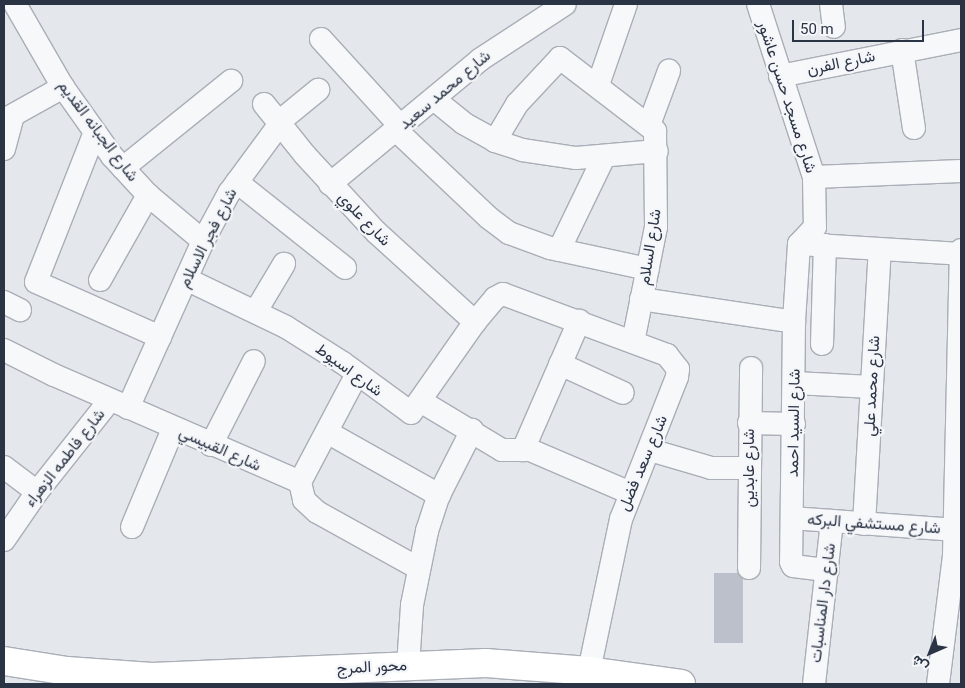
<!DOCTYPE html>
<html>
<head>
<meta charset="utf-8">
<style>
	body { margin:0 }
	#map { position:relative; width:965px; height:688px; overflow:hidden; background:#e4e7ec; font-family:Roboto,Vazirmatn,sans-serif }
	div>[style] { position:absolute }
	.building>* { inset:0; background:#bbc0ca; transform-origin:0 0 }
	.roads { filter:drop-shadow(1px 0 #a9aeb7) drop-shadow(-1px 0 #a9aeb7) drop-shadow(0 1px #a9aeb7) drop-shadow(0 -1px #a9aeb7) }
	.minor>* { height:22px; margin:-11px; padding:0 11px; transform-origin:11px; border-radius:11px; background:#f7f8fa }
	.major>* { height:28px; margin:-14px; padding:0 14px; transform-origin:14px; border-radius:14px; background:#fff }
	span { translate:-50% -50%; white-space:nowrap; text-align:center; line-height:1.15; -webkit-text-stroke:4.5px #f4f6f9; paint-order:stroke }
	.street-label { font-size:16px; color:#2b3445 }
	.frame { position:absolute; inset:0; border:5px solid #2b3445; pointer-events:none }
	.north { position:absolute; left:905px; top:628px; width:50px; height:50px; -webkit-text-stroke:4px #f4f6f9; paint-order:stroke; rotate:224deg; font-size:14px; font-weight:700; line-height:20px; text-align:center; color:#2b3445 }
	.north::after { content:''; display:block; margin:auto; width:18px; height:22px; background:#2b3445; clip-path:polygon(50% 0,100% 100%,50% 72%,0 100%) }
	.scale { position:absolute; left:792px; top:20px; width:132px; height:22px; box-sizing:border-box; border:2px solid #2b3445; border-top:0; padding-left:6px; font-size:15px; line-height:18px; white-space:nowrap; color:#2b3445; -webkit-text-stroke:4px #f4f6f9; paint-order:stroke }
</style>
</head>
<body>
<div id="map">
	<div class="building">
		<div style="left:743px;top:573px;width:70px;height:29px;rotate:90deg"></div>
	</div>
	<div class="roads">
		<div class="minor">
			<div style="left:15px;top:4px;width:96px;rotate:60deg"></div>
			<div style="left:63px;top:87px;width:85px;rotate:54.6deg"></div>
			<div style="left:112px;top:156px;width:53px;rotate:47.3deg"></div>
			<div style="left:148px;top:195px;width:72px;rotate:39.9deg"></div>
			<div style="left:758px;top:4px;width:182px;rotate:72.1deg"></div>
			<div style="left:814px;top:177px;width:50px;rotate:88.9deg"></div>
			<div style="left:815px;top:227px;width:23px;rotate:133deg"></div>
			<div style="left:831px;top:4px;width:23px;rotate:83deg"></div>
			<div style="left:321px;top:39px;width:119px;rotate:47.7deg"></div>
			<div style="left:902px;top:50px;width:79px;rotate:81.3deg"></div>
			<div style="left:780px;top:76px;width:185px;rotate:-11.2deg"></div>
			<div style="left:598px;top:85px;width:86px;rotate:-70.9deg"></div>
			<div style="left:435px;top:100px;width:36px;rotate:39deg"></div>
			<div style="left:463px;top:123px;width:37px;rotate:29deg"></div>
			<div style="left:495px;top:141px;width:28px;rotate:18deg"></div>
			<div style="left:522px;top:150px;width:55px;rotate:8.4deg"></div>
			<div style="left:576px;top:158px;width:81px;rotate:-4.9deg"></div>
			<div style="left:264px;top:104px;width:65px;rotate:51.2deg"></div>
			<div style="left:305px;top:155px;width:105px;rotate:47.3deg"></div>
			<div style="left:376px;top:232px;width:134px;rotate:42.3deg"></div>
			<div style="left:4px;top:120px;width:68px;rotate:-29.2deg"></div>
			<div style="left:649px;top:125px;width:58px;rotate:-69.7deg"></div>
			<div style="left:397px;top:131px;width:127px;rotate:43.4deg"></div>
			<div style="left:489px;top:218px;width:25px;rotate:37deg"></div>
			<div style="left:509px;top:233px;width:44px;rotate:20.1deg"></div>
			<div style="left:550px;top:248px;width:100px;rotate:12.1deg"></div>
			<div style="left:95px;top:132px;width:161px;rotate:111.5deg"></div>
			<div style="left:36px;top:282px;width:136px;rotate:23.9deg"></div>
			<div style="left:495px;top:141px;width:43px;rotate:-59.3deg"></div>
			<div style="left:517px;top:104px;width:63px;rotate:-46.9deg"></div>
			<div style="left:560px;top:58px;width:120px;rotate:37.5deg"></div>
			<div style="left:655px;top:131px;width:96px;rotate:89.4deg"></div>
			<div style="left:656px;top:227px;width:117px;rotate:101.3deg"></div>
			<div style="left:4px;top:149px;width:35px;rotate:-75deg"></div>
			<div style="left:123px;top:168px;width:139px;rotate:-38.9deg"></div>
			<div style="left:814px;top:177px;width:147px;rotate:-2.3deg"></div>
			<div style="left:237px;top:182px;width:138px;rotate:38.5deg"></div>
			<div style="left:330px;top:184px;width:196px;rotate:-39.6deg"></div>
			<div style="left:481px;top:59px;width:100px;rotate:-33.2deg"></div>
			<div style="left:799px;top:244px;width:78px;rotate:93.7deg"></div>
			<div style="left:794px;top:322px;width:240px;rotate:90.7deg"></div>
			<div style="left:791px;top:562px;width:4px;rotate:63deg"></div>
			<div style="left:793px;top:566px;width:35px;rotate:7deg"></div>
			<div style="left:799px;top:244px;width:162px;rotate:3.5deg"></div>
			<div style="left:559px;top:250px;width:103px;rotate:-64.2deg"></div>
			<div style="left:186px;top:279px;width:111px;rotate:25.6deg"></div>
			<div style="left:286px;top:327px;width:67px;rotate:32.3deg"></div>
			<div style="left:343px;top:363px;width:84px;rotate:36.3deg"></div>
			<div style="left:411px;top:413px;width:111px;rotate:-54.9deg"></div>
			<div style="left:475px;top:322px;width:31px;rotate:-50deg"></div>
			<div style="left:495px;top:298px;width:9px;rotate:-27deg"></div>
			<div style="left:503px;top:294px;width:175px;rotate:20.4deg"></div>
			<div style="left:667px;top:355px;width:18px;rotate:52deg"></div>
			<div style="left:678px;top:369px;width:8px;rotate:97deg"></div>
			<div style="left:677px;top:377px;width:153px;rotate:111.5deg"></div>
			<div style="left:621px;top:519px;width:155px;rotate:101.9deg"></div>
			<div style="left:100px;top:280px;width:98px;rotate:-60.5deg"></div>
			<div style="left:641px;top:299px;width:155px;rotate:8.5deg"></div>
			<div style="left:4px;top:302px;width:18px;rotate:27deg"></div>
			<div style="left:256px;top:311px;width:55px;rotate:-59.2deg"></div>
			<div style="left:822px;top:344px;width:99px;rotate:-88.3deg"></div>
			<div style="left:4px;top:350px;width:56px;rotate:26.6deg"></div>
			<div style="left:54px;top:375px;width:268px;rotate:23.5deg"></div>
			<div style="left:560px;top:364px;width:69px;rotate:24.7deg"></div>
			<div style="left:794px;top:383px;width:78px;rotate:2.9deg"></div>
			<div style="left:422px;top:402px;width:93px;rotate:31deg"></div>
			<div style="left:502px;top:450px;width:28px"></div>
			<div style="left:530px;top:450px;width:107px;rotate:23.2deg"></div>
			<div style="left:128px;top:408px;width:183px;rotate:-65.8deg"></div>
			<div style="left:203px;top:241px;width:55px;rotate:-61.6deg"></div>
			<div style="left:229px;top:193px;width:94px;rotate:-53.6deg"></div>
			<div style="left:285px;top:117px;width:43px;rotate:-39.3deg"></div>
			<div style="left:749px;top:423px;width:45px;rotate:1.3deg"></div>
			<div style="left:327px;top:432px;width:129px;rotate:29.4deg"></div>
			<div style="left:211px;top:445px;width:94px;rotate:-62.9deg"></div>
			<div style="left:523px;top:450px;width:141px;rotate:-66.5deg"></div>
			<div style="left:650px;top:450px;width:64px;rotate:16.4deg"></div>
			<div style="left:711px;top:468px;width:38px"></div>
			<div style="left:4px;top:467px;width:41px;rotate:37.1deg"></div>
			<div style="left:300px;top:482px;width:18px;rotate:77deg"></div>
			<div style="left:304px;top:500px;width:18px;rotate:43deg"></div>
			<div style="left:317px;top:512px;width:115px;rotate:29deg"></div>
			<div style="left:300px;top:482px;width:122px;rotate:-62.2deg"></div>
			<div style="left:792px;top:518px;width:164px;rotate:4.2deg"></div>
			<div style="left:864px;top:524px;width:275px;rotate:-86.7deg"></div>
			<div style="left:132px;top:527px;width:106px;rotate:-67.3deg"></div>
			<div style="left:4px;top:540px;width:58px;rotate:-55.5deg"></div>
			<div style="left:37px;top:492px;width:117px;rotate:-51.6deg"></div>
			<div style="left:749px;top:568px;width:200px;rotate:-89.4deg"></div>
			<div style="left:408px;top:666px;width:61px;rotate:-86.2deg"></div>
			<div style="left:412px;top:605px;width:76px;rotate:-78.5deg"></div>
			<div style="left:427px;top:531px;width:38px;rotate:-72deg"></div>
			<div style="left:439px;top:495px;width:73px;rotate:-63.1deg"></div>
			<div style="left:814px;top:684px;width:164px;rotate:-83.7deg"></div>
			<div style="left:938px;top:684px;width:130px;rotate:-82.9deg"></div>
			<div style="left:954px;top:555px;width:305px;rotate:-88.7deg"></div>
		</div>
		<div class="major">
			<div style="left:4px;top:661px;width:64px;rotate:9deg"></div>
			<div style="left:67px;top:671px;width:85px;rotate:4deg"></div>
			<div style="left:152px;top:677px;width:334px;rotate:-2.4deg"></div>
			<div style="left:486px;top:663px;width:103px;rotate:4.4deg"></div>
			<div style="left:589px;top:671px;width:93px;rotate:8deg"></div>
		</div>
	</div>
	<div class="street-label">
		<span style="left:841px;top:63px;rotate:-12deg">شارع الفرن</span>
		<span style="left:445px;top:90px;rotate:-40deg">شارع محمد سعيد</span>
		<span style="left:787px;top:97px;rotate:72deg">شارع مسجد حسن عاشور</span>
		<span style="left:98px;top:131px;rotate:53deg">شارع الجبانه القديم</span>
		<span style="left:364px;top:219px;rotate:46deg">شارع علوي</span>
		<span style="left:208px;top:238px;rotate:-63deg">شارع فجر الاسلام</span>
		<span style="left:650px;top:247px;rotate:-81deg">شارع السلام</span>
		<span style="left:349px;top:370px;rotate:36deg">شارع اسيوط</span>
		<span style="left:872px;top:386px;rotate:-87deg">شارع محمد علي</span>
		<span style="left:794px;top:423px;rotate:-89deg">شارع السيد احمد</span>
		<span style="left:220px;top:449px;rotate:24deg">شارع القبيسي</span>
		<span style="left:65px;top:458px;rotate:-52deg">شارع فاطمه الزهراء</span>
		<span style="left:643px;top:463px;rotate:-67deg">شارع سعد فضل</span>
		<span style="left:749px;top:468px;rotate:-90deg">شارع عابدين</span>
		<span style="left:874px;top:524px;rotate:4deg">شارع مستشفي البركه</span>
		<span style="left:823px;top:603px;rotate:-83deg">شارع دار المناسبات</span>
		<span style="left:372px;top:667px;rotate:-3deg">محور المرج</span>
	</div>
	<div class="frame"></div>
	<div class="north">ش</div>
	<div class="scale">50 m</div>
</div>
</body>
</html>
